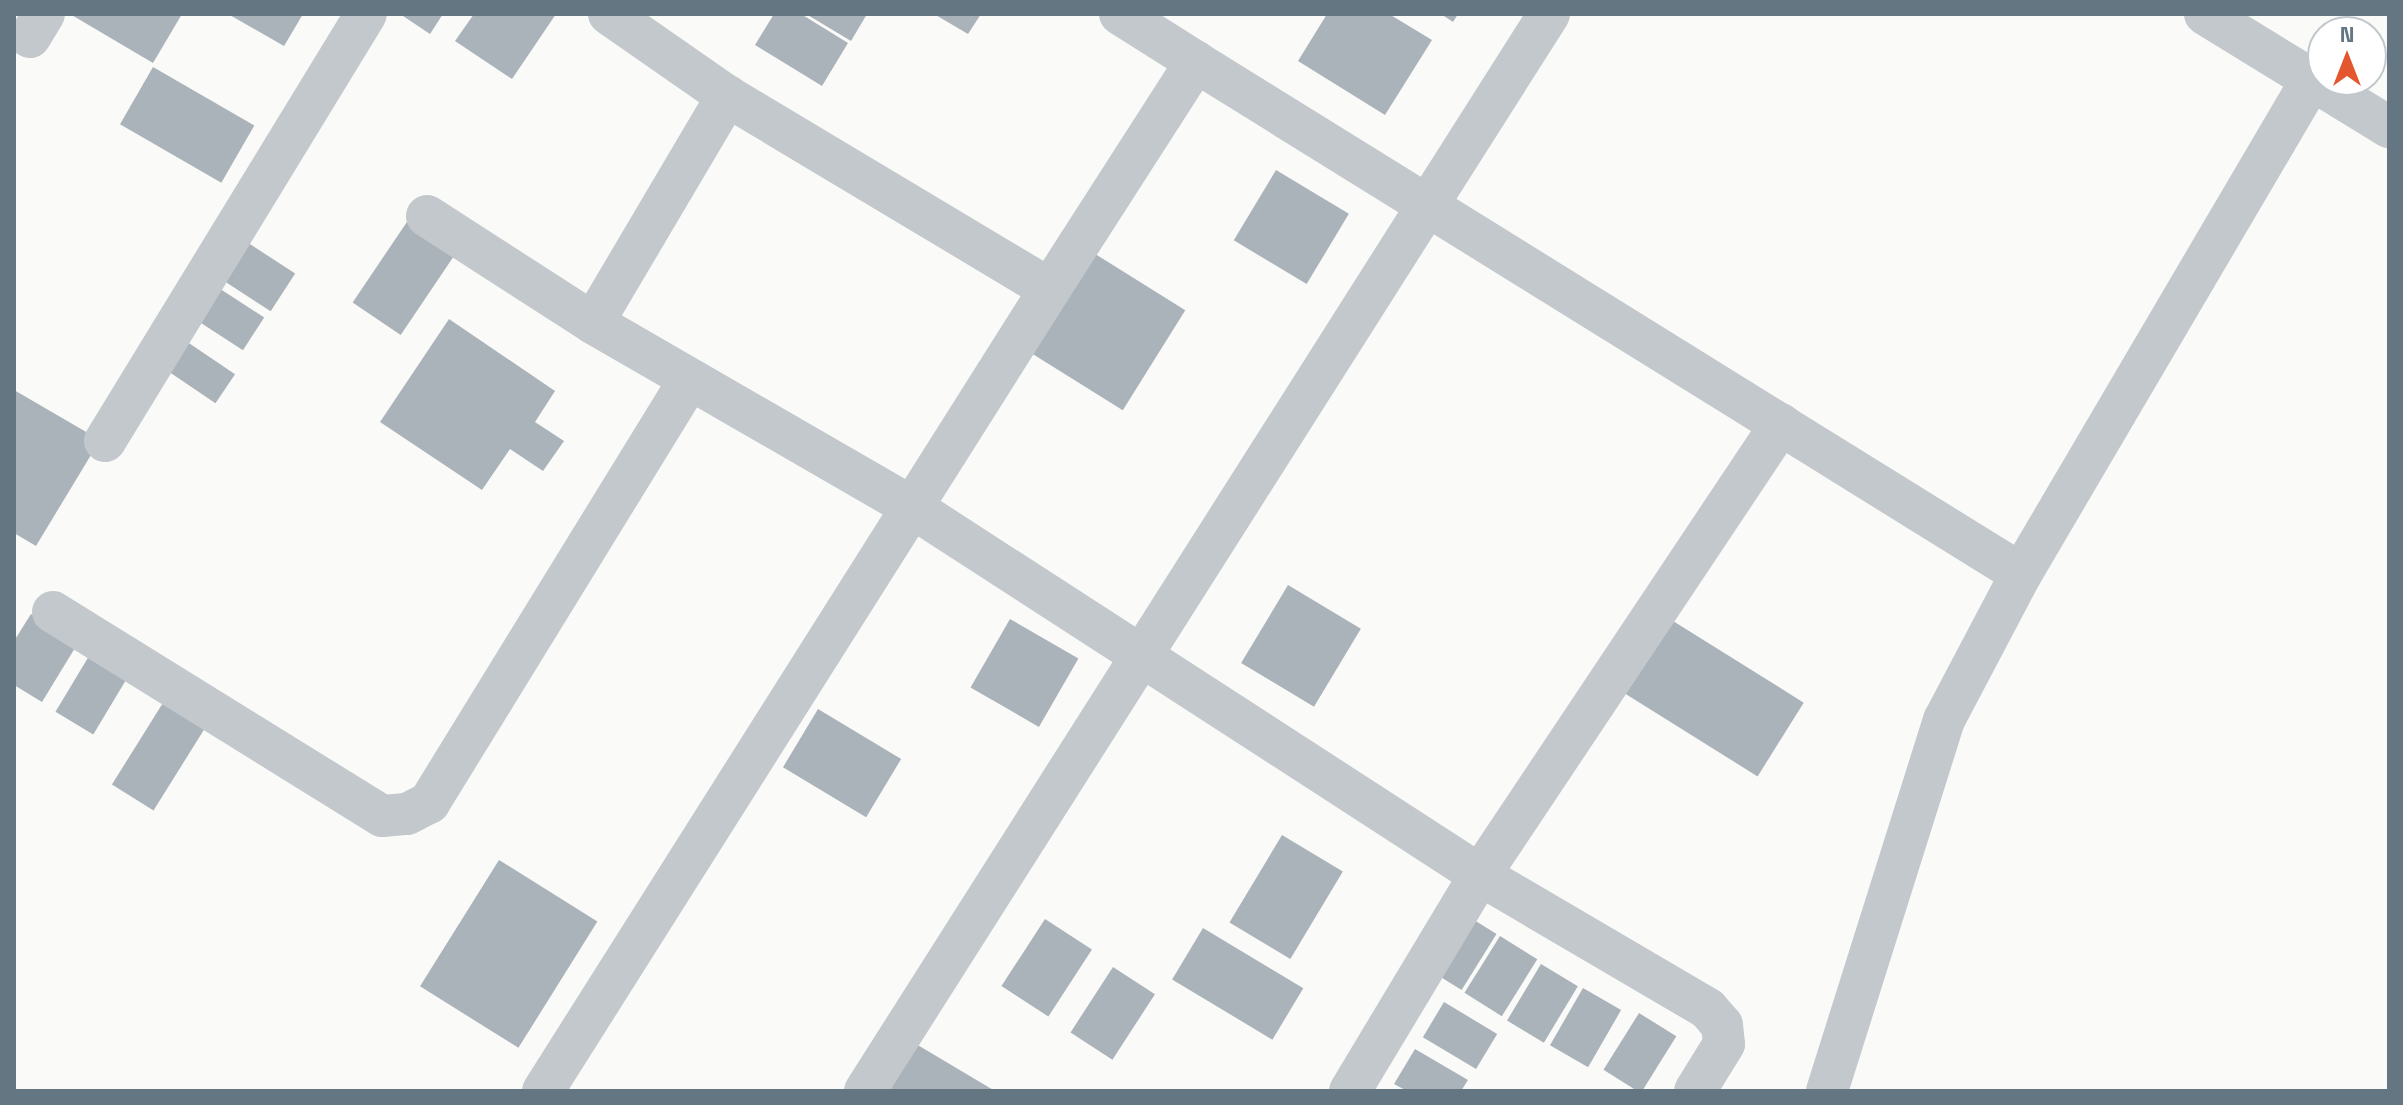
<!DOCTYPE html>
<html>
<head>
<meta charset="utf-8">
<style>
	body { margin:0 }
	#map { position:relative; width:2403px; height:1105px; overflow:hidden; background:#fafaf8; font-family:"Space Grotesk",sans-serif }
	div>[style] { position:absolute }
	.building>* { inset:0; background:#aab3b9; transform-origin:0 0 }
	.street>* { height:42px; margin:-21px; padding:0 21px; transform-origin:21px; border-radius:21px; background:#c3c8cc }
	span { translate:-50% -50%; white-space:nowrap; text-align:center; line-height:1.15; -webkit-text-stroke:8px #fff; paint-order:stroke }
	.frame { position:absolute; inset:0; border:16px solid #657683; pointer-events:none }
	.north { position:absolute; left:2307px; top:16px; width:80px; height:80px; box-sizing:border-box; background:#fff; border:2px solid #c1c8cd; border-radius:50%; rotate:0deg; font-size:22px; font-weight:700; line-height:32px; text-align:center; color:#657683 }
	.north::after { content:''; display:block; margin:auto; width:28px; height:36px; background:#e4572e; clip-path:polygon(50% 0,100% 100%,50% 72%,0 100%) }
</style>
</head>
<body>
<div id="map">
	<div class="building">
		<div style="clip-path:polygon(70px 14px,182px 14px,153px 63px)"></div>
		<div style="clip-path:polygon(228px 14px,303px 14px,284px 46px)"></div>
		<div style="clip-path:polygon(400px 14px,443px 14px,430px 34px)"></div>
		<div style="clip-path:polygon(474px 14px,556px 14px,512px 79px,455px 41px)"></div>
		<div style="clip-path:polygon(774px 14px,801px 14px,848px 43px,822px 86px,755px 45px)"></div>
		<div style="clip-path:polygon(806px 14px,867px 14px,851px 41px)"></div>
		<div style="clip-path:polygon(934px 14px,981px 14px,968px 34px)"></div>
		<div style="clip-path:polygon(1327px 14px,1389px 14px,1432px 40px,1385px 115px,1298px 61px)"></div>
		<div style="clip-path:polygon(1441px 14px,1458px 14px,1453px 22px)"></div>
		<div style="left:153px;top:67px;width:117px;height:66px;rotate:30deg"></div>
		<div style="left:1276px;top:170px;width:85px;height:82px;rotate:31deg"></div>
		<div style="left:413px;top:213px;width:58px;height:108px;rotate:34deg"></div>
		<div style="left:239px;top:237px;width:67px;height:45px;rotate:33deg"></div>
		<div style="left:1092px;top:252px;width:110px;height:118px;rotate:32deg"></div>
		<div style="left:208px;top:281px;width:67px;height:39px;rotate:33deg"></div>
		<div style="clip-path:polygon(449px 319px,555px 391px,535px 422px,564px 441px,543px 471px,510px 449px,482px 490px,380px 422px)"></div>
		<div style="left:177px;top:335px;width:70px;height:35px;rotate:34deg"></div>
		<div style="clip-path:polygon(14px 390px,100px 440px,36px 546px,14px 533px)"></div>
		<div style="left:1288px;top:585px;width:85px;height:91px;rotate:31deg"></div>
		<div style="left:1657px;top:611px;width:173px;height:87px;rotate:32deg"></div>
		<div style="clip-path:polygon(31px 614px,78px 643px,42px 702px,14px 685px,14px 641px)"></div>
		<div style="left:1010px;top:619px;width:79px;height:79px;rotate:30deg"></div>
		<div style="left:89px;top:656px;width:44px;height:65px;rotate:31deg"></div>
		<div style="left:166px;top:698px;width:49px;height:102px;rotate:32deg"></div>
		<div style="left:818px;top:709px;width:97px;height:68px;rotate:31deg"></div>
		<div style="left:1282px;top:835px;width:71px;height:102px;rotate:31deg"></div>
		<div style="left:499px;top:860px;width:116px;height:149px;rotate:32deg"></div>
		<div style="left:1466px;top:915px;width:36px;height:66px;rotate:32deg"></div>
		<div style="left:1045px;top:919px;width:56px;height:80px;rotate:33deg"></div>
		<div style="left:1203px;top:928px;width:117px;height:60px;rotate:31deg"></div>
		<div style="left:1500px;top:936px;width:44px;height:67px;rotate:32deg"></div>
		<div style="left:1541px;top:964px;width:43px;height:66px;rotate:31deg"></div>
		<div style="left:1113px;top:967px;width:50px;height:78px;rotate:33deg"></div>
		<div style="left:1583px;top:988px;width:44px;height:66px;rotate:30deg"></div>
		<div style="left:1444px;top:1002px;width:62px;height:41px;rotate:31deg"></div>
		<div style="left:1639px;top:1013px;width:44px;height:67px;rotate:32deg"></div>
		<div style="clip-path:polygon(916px 1044px,995px 1091px,888px 1091px)"></div>
		<div style="clip-path:polygon(1415px 1049px,1468px 1080px,1461px 1091px,1407px 1091px,1394px 1084px)"></div>
	</div>
	<div class="street">
		<div style="left:609px;top:14px;width:144px;rotate:34.8deg"></div>
		<div style="left:727px;top:96px;width:376px;rotate:30.9deg"></div>
		<div style="left:1050px;top:289px;width:270px;rotate:-57.3deg"></div>
		<div style="left:1196px;top:62px;width:971px;rotate:31.82deg"></div>
		<div style="left:1120px;top:14px;width:90px;rotate:32.3deg"></div>
		<div style="left:2205px;top:14px;width:216px;rotate:31.6deg"></div>
		<div style="left:30px;top:37px;width:27px;rotate:-59deg"></div>
		<div style="left:427px;top:216px;width:197px;rotate:32.8deg"></div>
		<div style="left:593px;top:323px;width:366px;rotate:30deg"></div>
		<div style="left:910px;top:506px;width:679px;rotate:32.92deg"></div>
		<div style="left:1480px;top:875px;width:264px;rotate:30.4deg"></div>
		<div style="left:1708px;top:1009px;width:21px;rotate:49deg"></div>
		<div style="left:1722px;top:1025px;width:19px;rotate:84deg"></div>
		<div style="left:1724px;top:1044px;width:55px;rotate:121.7deg"></div>
		<div style="left:593px;top:323px;width:264px;rotate:-59.4deg"></div>
		<div style="left:105px;top:441px;width:500px;rotate:-58.57deg"></div>
		<div style="left:53px;top:612px;width:387px;rotate:31.8deg"></div>
		<div style="left:382px;top:816px;width:25px;rotate:-5deg"></div>
		<div style="left:407px;top:814px;width:25px;rotate:-27deg"></div>
		<div style="left:429px;top:803px;width:497px;rotate:-58.4deg"></div>
		<div style="left:543px;top:1091px;width:949px;rotate:-57.7deg"></div>
		<div style="left:865px;top:1091px;width:1276px;rotate:-57.58deg"></div>
		<div style="left:1350px;top:1091px;width:252px;rotate:-59deg"></div>
		<div style="left:1480px;top:875px;width:542px;rotate:-56.28deg"></div>
		<div style="left:1827px;top:1091px;width:389px;rotate:-72.5deg"></div>
		<div style="left:1944px;top:720px;width:165px;rotate:-62.2deg"></div>
		<div style="left:2021px;top:574px;width:574px;rotate:-59.55deg"></div>
	</div>
	<div class="frame"></div>
	<div class="north">N</div>
</div>
</body>
</html>
